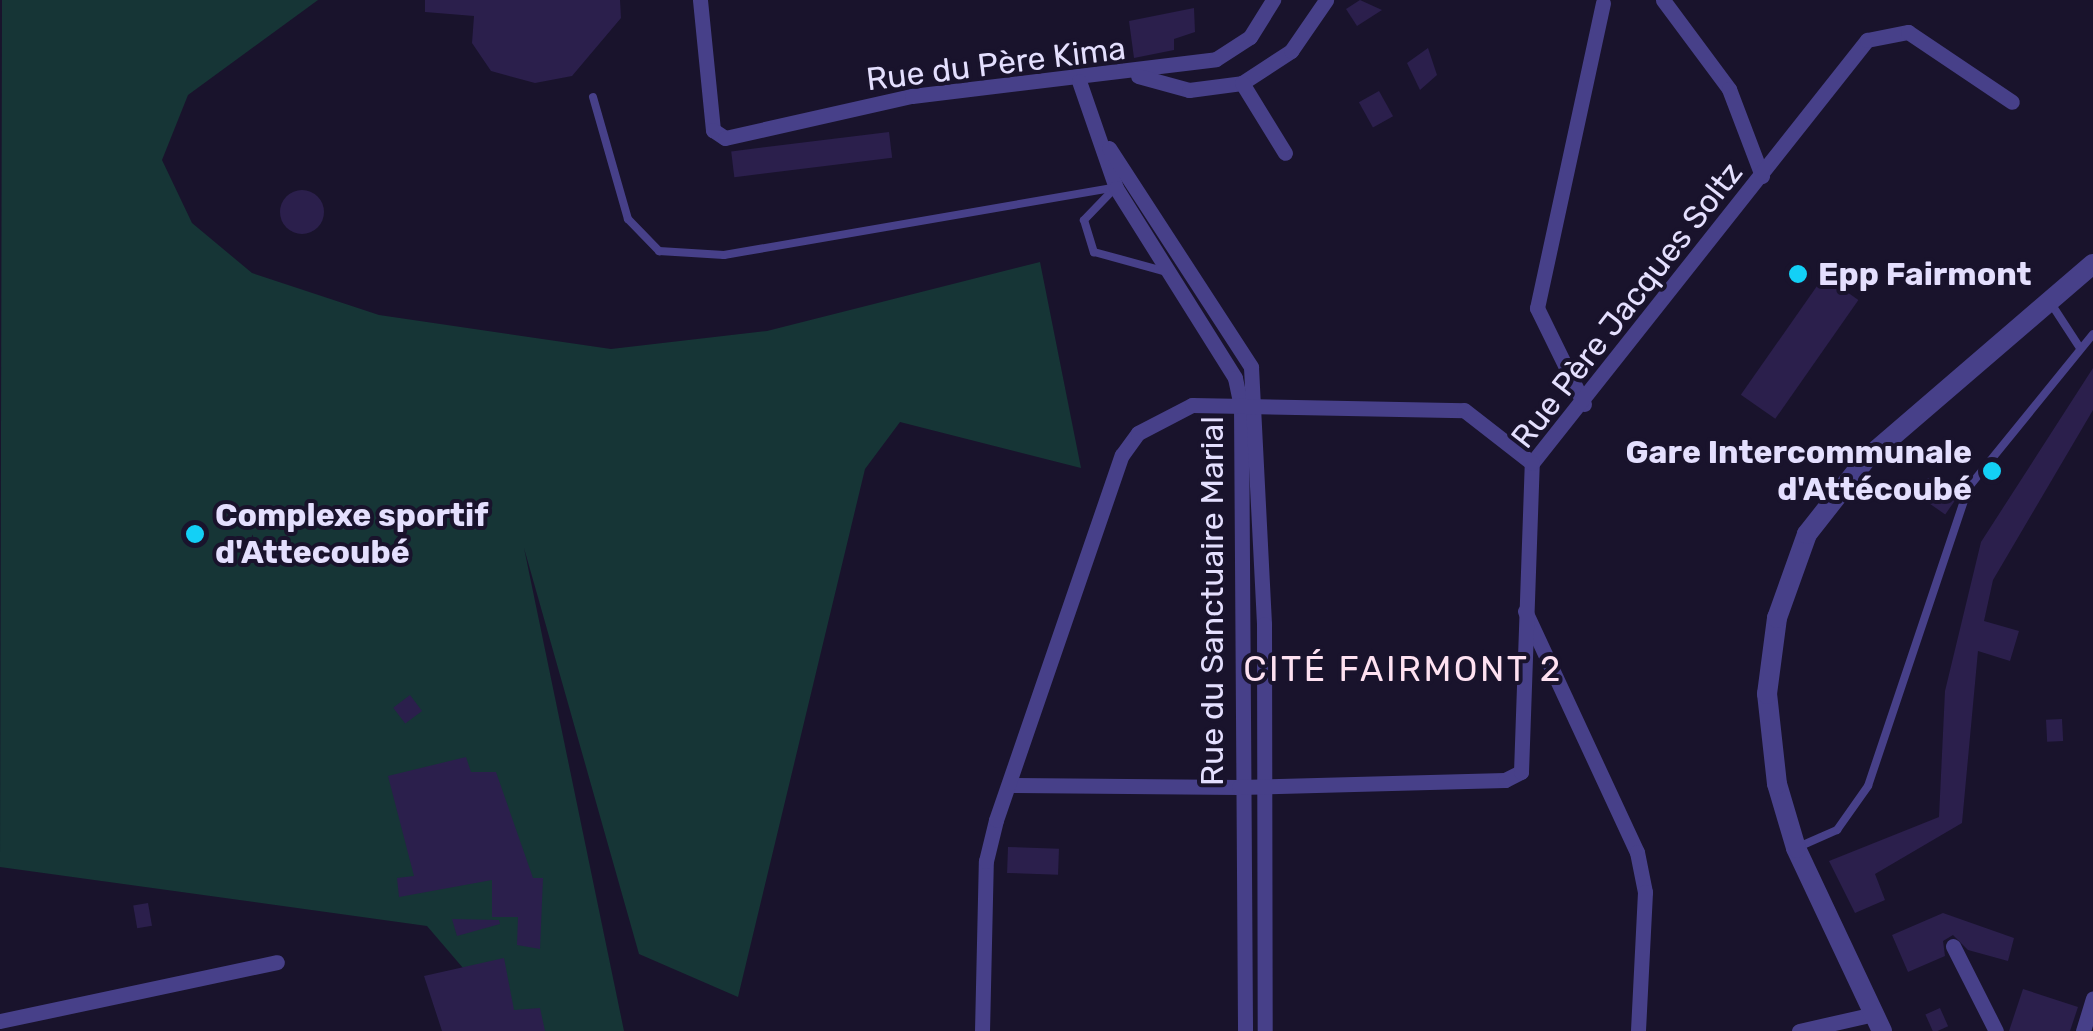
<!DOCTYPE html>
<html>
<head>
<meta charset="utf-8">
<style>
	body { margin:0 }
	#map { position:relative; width:2093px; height:1031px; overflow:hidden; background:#19132c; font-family:Rubik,sans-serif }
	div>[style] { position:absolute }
	.green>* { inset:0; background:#163536 }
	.building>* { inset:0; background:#2b1f4c; transform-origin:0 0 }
	.round { border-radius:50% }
	.service>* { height:8px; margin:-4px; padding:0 4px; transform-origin:4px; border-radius:4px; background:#474089 }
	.minor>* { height:15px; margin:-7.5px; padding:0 7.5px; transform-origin:7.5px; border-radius:7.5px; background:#474089 }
	.tertiary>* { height:20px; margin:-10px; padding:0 10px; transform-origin:10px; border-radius:10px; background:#474089 }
	.dots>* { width:28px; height:28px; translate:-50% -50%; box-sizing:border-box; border:5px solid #19132c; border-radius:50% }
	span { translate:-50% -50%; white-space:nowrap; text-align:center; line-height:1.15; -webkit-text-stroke:8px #19132c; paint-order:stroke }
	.street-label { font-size:32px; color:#e4dffe }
	.poi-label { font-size:32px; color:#e4dffe; font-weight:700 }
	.left { translate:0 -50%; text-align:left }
	.right { translate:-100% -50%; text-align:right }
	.neighbourhood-label { font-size:35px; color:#fee1f1; letter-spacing:2.5px }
</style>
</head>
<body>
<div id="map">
	<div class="green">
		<div style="clip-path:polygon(2px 0,318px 0,188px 95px,162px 160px,192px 223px,252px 273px,379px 315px,611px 349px,767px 331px,1040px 262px,1081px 468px,900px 422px,865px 469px,738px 997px,639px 954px,524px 548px,624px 1031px,517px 1031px,427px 926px,0 867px)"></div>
	</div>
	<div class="building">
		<div style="clip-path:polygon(425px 0,620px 0,621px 18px,572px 76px,535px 83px,491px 71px,472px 43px,474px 16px,425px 12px)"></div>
		<div style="clip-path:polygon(1360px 0,1382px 10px,1357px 26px,1346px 9px)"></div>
		<div style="clip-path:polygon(1194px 8px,1195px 32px,1174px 39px,1174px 50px,1134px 58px,1129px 21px)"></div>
		<div style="clip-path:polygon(1428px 48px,1437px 75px,1420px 90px,1407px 63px)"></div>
		<div style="left:1379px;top:91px;width:29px;height:23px;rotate:61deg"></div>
		<div style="left:889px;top:132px;width:26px;height:159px;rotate:83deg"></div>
		<div class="round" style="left:280px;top:190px;width:44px;height:44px"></div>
		<div style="left:1824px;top:276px;width:42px;height:145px;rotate:35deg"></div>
		<div style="clip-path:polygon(2093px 368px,2093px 410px,1993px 580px,1984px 621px,2019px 631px,2010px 661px,1978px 651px,1962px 823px,1875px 874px,1885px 900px,1855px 913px,1829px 861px,1939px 817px,1945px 691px,1981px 542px)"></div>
		<div style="left:1928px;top:478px;width:35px;height:20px;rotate:35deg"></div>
		<div style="left:410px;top:695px;width:20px;height:21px;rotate:53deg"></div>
		<div style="left:2062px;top:719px;width:22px;height:16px;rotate:87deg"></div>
		<div style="clip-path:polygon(466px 757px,471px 772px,496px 772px,533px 878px,543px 878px,540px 949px,517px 945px,518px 917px,492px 917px,492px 880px,399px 897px,397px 878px,414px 876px,388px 776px)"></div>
		<div style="left:1008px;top:847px;width:51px;height:26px;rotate:2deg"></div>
		<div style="left:148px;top:903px;width:23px;height:15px;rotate:80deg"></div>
		<div style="clip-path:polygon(1943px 913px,2014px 938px,2008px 961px,1968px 950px,1953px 935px,1943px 941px,1945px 956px,1908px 972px,1892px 935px)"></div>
		<div style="clip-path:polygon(452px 919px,499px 920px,500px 924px,457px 936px)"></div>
		<div style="clip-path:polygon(504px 958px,514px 1010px,540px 1008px,545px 1031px,442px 1031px,424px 976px)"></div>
		<div style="clip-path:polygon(2023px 989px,2078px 1007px,2070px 1031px,2009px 1031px)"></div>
		<div style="left:1940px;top:1008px;width:20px;height:16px;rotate:66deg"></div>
	</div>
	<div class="service">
		<div style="left:593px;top:97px;width:127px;rotate:74deg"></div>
		<div style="left:628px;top:219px;width:45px;rotate:45.9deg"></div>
		<div style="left:659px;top:251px;width:65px;rotate:3.5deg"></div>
		<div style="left:724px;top:255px;width:400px;rotate:-9.8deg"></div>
		<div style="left:1113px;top:190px;width:42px;rotate:134deg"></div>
		<div style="left:1084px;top:220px;width:34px;rotate:73deg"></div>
		<div style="left:1094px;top:252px;width:76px;rotate:15.3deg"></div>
		<div style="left:2052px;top:305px;width:51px;rotate:56.9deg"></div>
		<div style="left:1796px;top:848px;width:45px;rotate:-23.7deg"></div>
		<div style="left:1837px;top:830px;width:54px;rotate:-54.8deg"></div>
		<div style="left:1868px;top:786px;width:314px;rotate:-71.4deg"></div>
		<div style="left:1968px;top:488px;width:198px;rotate:-50.9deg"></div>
	</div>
	<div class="minor">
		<div style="left:700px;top:0;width:131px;rotate:84.3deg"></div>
		<div style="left:713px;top:130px;width:14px;rotate:34deg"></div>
		<div style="left:725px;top:138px;width:192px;rotate:-12.7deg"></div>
		<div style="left:912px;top:96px;width:306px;rotate:-6.9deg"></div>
		<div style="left:1216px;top:59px;width:40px;rotate:-32.9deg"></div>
		<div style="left:1250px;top:37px;width:44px;rotate:-58.1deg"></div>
		<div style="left:1663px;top:0;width:111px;rotate:53.4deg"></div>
		<div style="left:1729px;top:89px;width:93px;rotate:69.2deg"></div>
		<div style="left:1138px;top:76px;width:53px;rotate:15.4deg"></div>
		<div style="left:1189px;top:90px;width:53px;rotate:-7.5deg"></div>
		<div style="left:1242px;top:83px;width:59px;rotate:-33.1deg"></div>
		<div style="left:1291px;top:51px;width:62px;rotate:-55.5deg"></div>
		<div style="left:1079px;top:81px;width:113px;rotate:70.9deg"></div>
		<div style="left:1116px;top:188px;width:224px;rotate:57.9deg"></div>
		<div style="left:1235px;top:378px;width:29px;rotate:78deg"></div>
		<div style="left:1241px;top:406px;width:625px;rotate:89.63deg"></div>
		<div style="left:1242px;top:83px;width:82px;rotate:58.4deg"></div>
		<div style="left:1109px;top:148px;width:261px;rotate:57deg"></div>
		<div style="left:1251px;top:367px;width:257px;rotate:87.1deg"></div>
		<div style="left:1264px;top:624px;width:407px;rotate:89.9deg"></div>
		<div style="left:1584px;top:404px;width:107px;rotate:-116.1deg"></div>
		<div style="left:1537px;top:308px;width:312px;rotate:-77.8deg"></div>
		<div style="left:1525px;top:611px;width:266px;rotate:65.1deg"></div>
		<div style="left:1637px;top:852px;width:41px;rotate:78.7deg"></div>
		<div style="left:1645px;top:892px;width:139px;rotate:92.9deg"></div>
		<div style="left:1010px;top:785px;width:229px;rotate:0.5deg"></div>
		<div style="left:1239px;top:787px;width:266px;rotate:-1.5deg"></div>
		<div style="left:1505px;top:780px;width:18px;rotate:-27deg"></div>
		<div style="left:1521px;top:772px;width:309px;rotate:-88deg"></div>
		<div style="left:1532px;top:463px;width:540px;rotate:-51.62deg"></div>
		<div style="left:1867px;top:40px;width:42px;rotate:-11deg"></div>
		<div style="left:1908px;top:32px;width:125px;rotate:33.9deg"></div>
		<div style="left:1953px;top:946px;width:95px;rotate:63.2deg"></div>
		<div style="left:0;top:1021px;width:283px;rotate:-12deg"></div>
		<div style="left:982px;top:1031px;width:170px;rotate:-88.7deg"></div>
		<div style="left:986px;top:861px;width:42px;rotate:-76.3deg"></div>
		<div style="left:996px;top:820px;width:386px;rotate:-71deg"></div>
		<div style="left:1122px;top:455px;width:27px;rotate:-54deg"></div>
		<div style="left:1138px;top:433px;width:61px;rotate:-27.4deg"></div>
		<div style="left:1192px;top:405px;width:272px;rotate:1.1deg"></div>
		<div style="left:1464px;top:410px;width:86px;rotate:37.9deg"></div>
		<div style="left:1799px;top:1031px;width:77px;rotate:-12.8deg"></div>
		<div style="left:2083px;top:1031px;width:34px;rotate:-73deg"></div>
	</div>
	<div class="tertiary">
		<div style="left:1882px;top:1031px;width:202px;rotate:-115.2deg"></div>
		<div style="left:1796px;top:848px;width:67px;rotate:-106.5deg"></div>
		<div style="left:1777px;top:784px;width:91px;rotate:-96.3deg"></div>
		<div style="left:1767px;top:694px;width:77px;rotate:-82.5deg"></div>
		<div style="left:1777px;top:618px;width:89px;rotate:-70.3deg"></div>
		<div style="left:1807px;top:534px;width:95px;rotate:-51.8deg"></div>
		<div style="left:1866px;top:459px;width:299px;rotate:-40.7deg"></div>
	</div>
	<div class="dots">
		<div style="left:1798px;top:274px;background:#13d0f6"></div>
		<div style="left:1992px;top:471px;background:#13d0f6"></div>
		<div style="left:195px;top:534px;background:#13d0f6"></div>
	</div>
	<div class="street-label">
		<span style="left:996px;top:64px;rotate:-7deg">Rue du Père Kima</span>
		<span style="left:1627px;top:305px;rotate:-52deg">Rue Père Jacques Soltz</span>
		<span style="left:1212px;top:601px;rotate:-90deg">Rue du Sanctuaire Marial</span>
	</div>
	<div class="poi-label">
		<span class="left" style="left:1818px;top:274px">Epp Fairmont</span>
		<span class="right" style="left:1972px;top:471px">Gare Intercommunale<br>d'Attécoubé</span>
		<span class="left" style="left:215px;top:534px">Complexe sportif<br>d'Attecoubé</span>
	</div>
	<div class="neighbourhood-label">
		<span style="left:1403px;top:669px">CITÉ FAIRMONT 2</span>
	</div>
</div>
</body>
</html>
